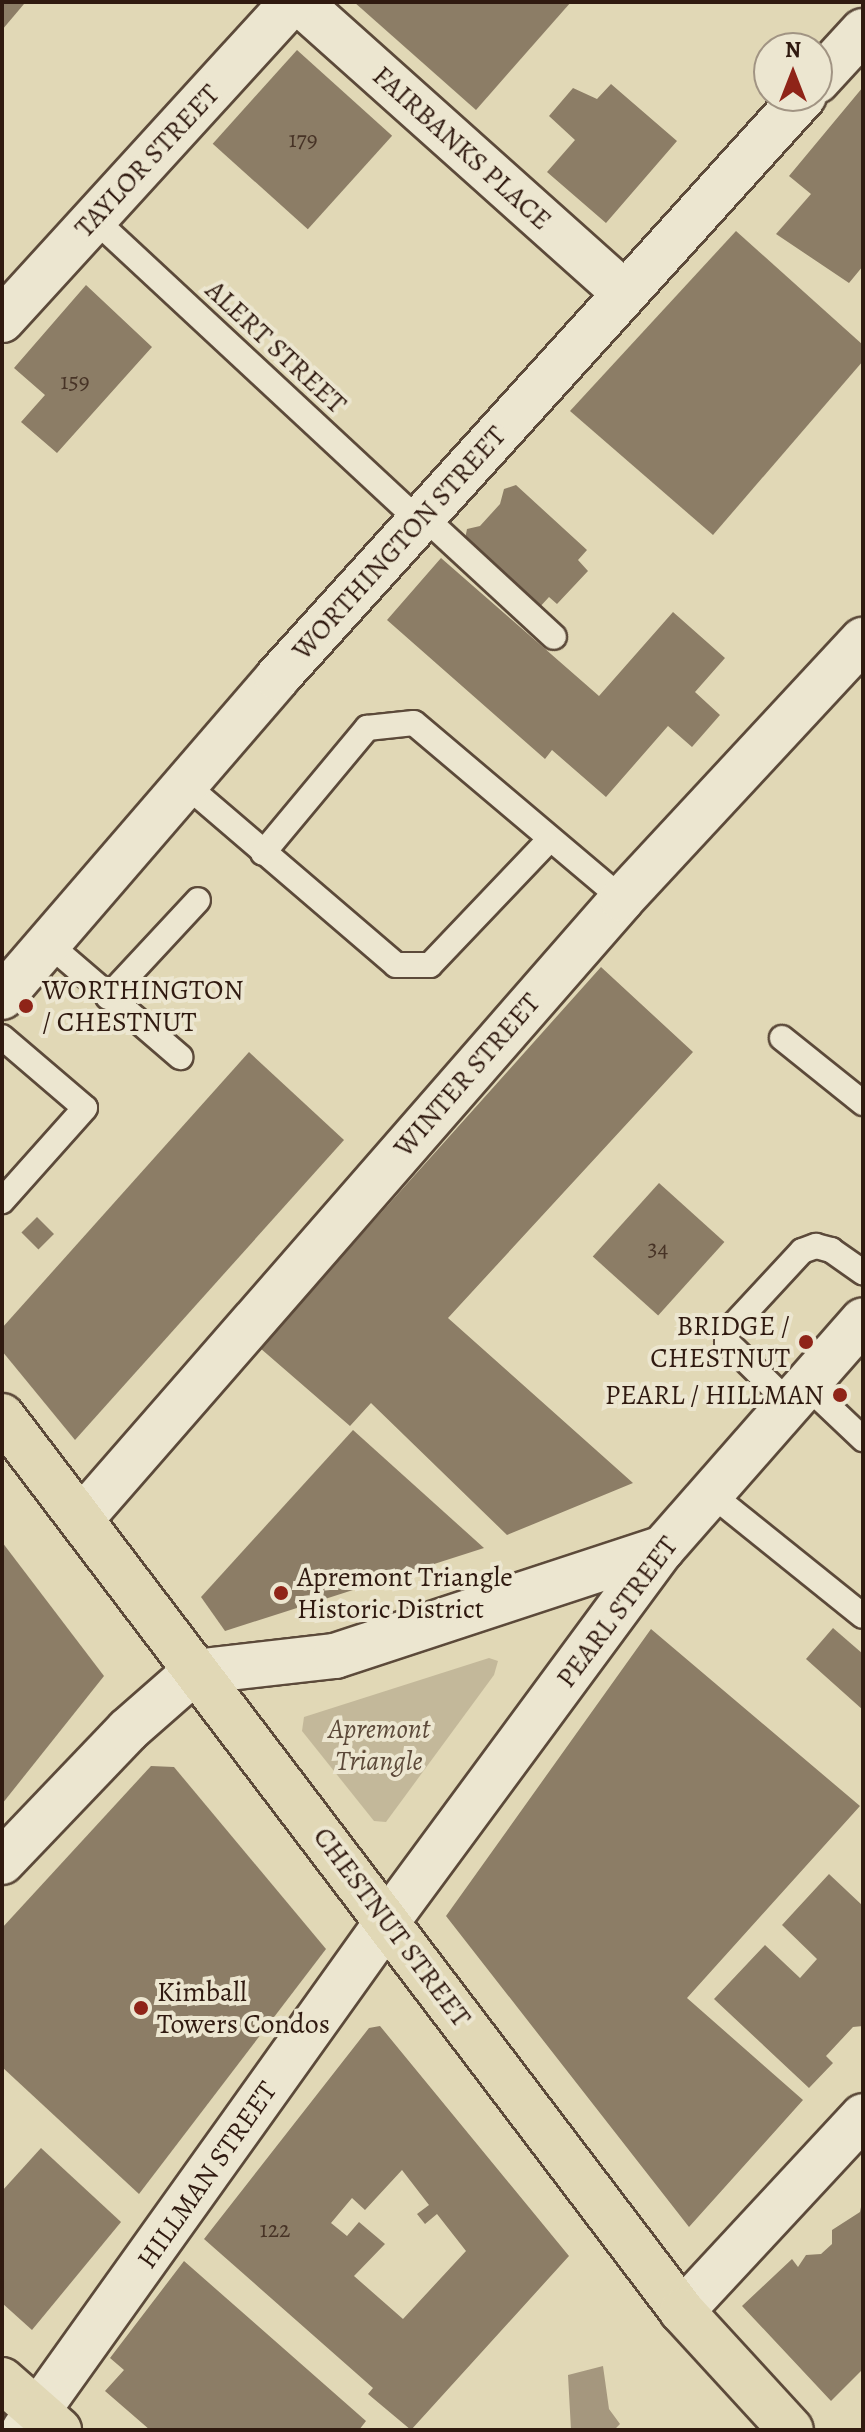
<!DOCTYPE html>
<html>
<head>
<meta charset="utf-8">
<style>
	body { margin:0 }
	#map { position:relative; width:865px; height:2432px; overflow:hidden; background:#e1d8b6; font-family:Alegreya,serif }
	div>[style] { position:absolute }
	.green>* { inset:0; background:#c3b89a }
	.water>* { inset:0; background:#a5977e }
	.building>* { inset:0; background:#8c7d66; transform-origin:0 0 }
	.roads { filter:drop-shadow(2px 0 #5c4a3a) drop-shadow(-2px 0 #5c4a3a) drop-shadow(0 2px #5c4a3a) drop-shadow(0 -2px #5c4a3a) }
	.lane>* { height:24px; margin:-12px; padding:0 12px; transform-origin:12px; border-radius:12px; background:#ece6d0 }
	.street>* { height:44px; margin:-22px; padding:0 22px; transform-origin:22px; border-radius:22px; background:#ece6d0 }
	.secondary>* { height:44px; margin:-22px; padding:0 22px; transform-origin:22px; border-radius:22px; background:#ece6d0 }
	.primary>* { height:44px; margin:-22px; padding:0 22px; transform-origin:22px; border-radius:22px; background:#e1d8b6 }
	.dots>* { width:22px; height:22px; translate:-50% -50%; box-sizing:border-box; border:4px solid #ece6d0; border-radius:50% }
	span { translate:-50% -50%; white-space:nowrap; text-align:center; line-height:1.15; -webkit-text-stroke:8px #ece6d0; paint-order:stroke }
	.number-label { font-size:24px; color:#473326 }
	.number-label span { -webkit-text-stroke-width:0 }
	.street-label { font-size:28px; color:#301a10 }
	.poi-label { font-size:28px; color:#301a10 }
	.left { translate:0 -50%; text-align:left }
	.right { translate:-100% -50%; text-align:right }
	.park-label { font-size:28px; color:#5c4939; font-style:italic }
	.frame { position:absolute; inset:0; border:4px solid #301a10; pointer-events:none }
	.north { position:absolute; left:753px; top:32px; width:80px; height:80px; box-sizing:border-box; background:#ece6d0; border:2px solid #a19483; border-radius:50%; rotate:0deg; font-size:22px; font-weight:700; line-height:32px; text-align:center; color:#301a10 }
	.north::after { content:''; display:block; margin:auto; width:28px; height:36px; background:#8f2418; clip-path:polygon(50% 0,100% 100%,50% 72%,0 100%) }
</style>
</head>
<body>
<div id="map">
	<div class="green">
		<div style="clip-path:polygon(489px 1658px,498px 1661px,494px 1675px,386px 1822px,374px 1821px,302px 1731px,304px 1717px)"></div>
	</div>
	<div class="water">
		<div style="clip-path:polygon(603px 2366px,609px 2409px,620px 2424px,614px 2430px,571px 2430px,568px 2375px)"></div>
	</div>
	<div class="building">
		<div style="clip-path:polygon(2px 2px,24px 4px,2px 30px)"></div>
		<div style="clip-path:polygon(354px 2px,571px 2px,476px 110px)"></div>
		<div style="left:297px;top:50px;width:128px;height:126px;rotate:42deg"></div>
		<div style="clip-path:polygon(611px 84px,677px 141px,606px 223px,547px 172px,575px 140px,549px 116px,573px 88px,597px 99px)"></div>
		<div style="clip-path:polygon(863px 87px,863px 266px,849px 283px,776px 234px,811px 194px,789px 176px)"></div>
		<div style="clip-path:polygon(736px 231px,863px 345px,863px 361px,713px 535px,570px 411px)"></div>
		<div style="clip-path:polygon(86px 285px,152px 347px,57px 453px,21px 422px,45px 395px,14px 368px)"></div>
		<div style="clip-path:polygon(516px 485px,587px 550px,578px 560px,588px 571px,557px 604px,549px 597px,538px 609px,465px 539px,467px 529px,480px 526px,500px 504px,504px 489px)"></div>
		<div style="clip-path:polygon(441px 558px,599px 696px,673px 612px,725px 658px,695px 692px,720px 715px,692px 747px,668px 726px,606px 797px,552px 750px,545px 759px,387px 620px)"></div>
		<div style="clip-path:polygon(601px 967px,693px 1052px,448px 1318px,633px 1483px,507px 1535px,371px 1403px,350px 1426px,260px 1348px)"></div>
		<div style="clip-path:polygon(249px 1052px,344px 1140px,75px 1440px,2px 1351px,2px 1328px)"></div>
		<div style="left:659px;top:1183px;width:88px;height:99px;rotate:42deg"></div>
		<div style="left:37px;top:1217px;width:24px;height:22px;rotate:45deg"></div>
		<div style="clip-path:polygon(353px 1430px,484px 1548px,225px 1631px,201px 1597px)"></div>
		<div style="clip-path:polygon(2px 1542px,104px 1676px,2px 1804px)"></div>
		<div style="clip-path:polygon(833px 1628px,863px 1654px,863px 1710px,806px 1659px)"></div>
		<div style="clip-path:polygon(651px 1629px,860px 1806px,687px 1998px,803px 2100px,689px 2227px,446px 1916px)"></div>
		<div style="clip-path:polygon(151px 1766px,174px 1767px,326px 1949px,139px 2194px,2px 2067px,2px 1928px)"></div>
		<div style="clip-path:polygon(829px 1874px,863px 1906px,863px 2026px,853px 2027px,826px 2056px,833px 2063px,809px 2088px,714px 1999px,765px 1945px,800px 1978px,817px 1959px,782px 1925px)"></div>
		<div style="clip-path:polygon(evenodd,380px 2026px,569px 2256px,411px 2430px,368px 2394px,373px 2388px,204px 2239px,369px 2028px,380px 2026px,402px 2170px,429px 2205px,417px 2214px,425px 2224px,437px 2214px,466px 2251px,403px 2319px,354px 2276px,385px 2244px,359px 2222px,347px 2236px,331px 2223px,352px 2198px,365px 2210px,402px 2170px)"></div>
		<div style="clip-path:polygon(41px 2148px,121px 2222px,32px 2330px,2px 2303px,2px 2191px)"></div>
		<div style="clip-path:polygon(863px 2197px,863px 2369px,831px 2401px,742px 2306px,792px 2259px,798px 2267px,806px 2255px,821px 2254px,832px 2244px,832px 2230px,860px 2212px)"></div>
		<div style="clip-path:polygon(184px 2261px,366px 2421px,359px 2430px,150px 2430px,105px 2391px,124px 2370px,110px 2358px)"></div>
	</div>
	<div class="roads">
		<div class="lane">
			<div style="left:92px;top:217px;width:446px;rotate:42.9deg"></div>
			<div style="left:423px;top:516px;width:178px;rotate:42.7deg"></div>
			<div style="left:185px;top:784px;width:278px;rotate:40.6deg"></div>
			<div style="left:396px;top:965px;width:34px"></div>
			<div style="left:430px;top:965px;width:174px;rotate:-46.4deg"></div>
			<div style="left:263px;top:853px;width:163px;rotate:-50.2deg"></div>
			<div style="left:367px;top:728px;width:47px;rotate:-6.1deg"></div>
			<div style="left:414px;top:723px;width:272px;rotate:40.2deg"></div>
			<div style="left:50px;top:945px;width:172px;rotate:40.7deg"></div>
			<div style="left:108px;top:997px;width:132px;rotate:-47.1deg"></div>
			<div style="left:2px;top:1037px;width:109px;rotate:40.5deg"></div>
			<div style="left:85px;top:1108px;width:125px;rotate:131.7deg"></div>
			<div style="left:782px;top:1038px;width:104px;rotate:38.7deg"></div>
			<div style="left:806px;top:1385px;width:79px;rotate:43.5deg"></div>
			<div style="left:789px;top:1403px;width:87px;rotate:-135.5deg"></div>
			<div style="left:727px;top:1342px;width:10px;rotate:-90deg"></div>
			<div style="left:727px;top:1332px;width:110px;rotate:-47.2deg"></div>
			<div style="left:802px;top:1251px;width:15px;rotate:-20deg"></div>
			<div style="left:816px;top:1246px;width:16px;rotate:15deg"></div>
			<div style="left:831px;top:1250px;width:39px;rotate:35deg"></div>
			<div style="left:710px;top:1493px;width:196px;rotate:38.8deg"></div>
		</div>
		<div class="street">
			<div style="left:299px;top:2px;width:436px;rotate:41.8deg"></div>
			<div style="left:81px;top:1519px;width:823px;rotate:-48.89deg"></div>
			<div style="left:622px;top:899px;width:354px;rotate:-47.1deg"></div>
			<div style="left:682px;top:2311px;width:266px;rotate:-47.1deg"></div>
			<div style="left:24px;top:2430px;width:628px;rotate:-54.46deg"></div>
		</div>
		<div class="secondary">
			<div style="left:817px;top:81px;width:68px;rotate:-47.4deg"></div>
			<div style="left:2px;top:320px;width:430px;rotate:-47.6deg"></div>
			<div style="left:2px;top:997px;width:421px;rotate:-49.2deg"></div>
			<div style="left:277px;top:678px;width:785px;rotate:-47.84deg"></div>
			<div style="left:2px;top:1862px;width:182px;rotate:-46.3deg"></div>
			<div style="left:128px;top:1730px;width:88px;rotate:-41.3deg"></div>
			<div style="left:194px;top:1672px;width:142px;rotate:-6.5deg"></div>
			<div style="left:335px;top:1656px;width:345px;rotate:-18.2deg"></div>
			<div style="left:389px;top:1919px;width:461px;rotate:-53.6deg"></div>
			<div style="left:663px;top:1548px;width:303px;rotate:-48.7deg"></div>
		</div>
		<div class="primary">
			<div style="left:2px;top:1416px;width:1124px;rotate:52.77deg"></div>
			<div style="left:682px;top:2311px;width:161px;rotate:47.5deg"></div>
			<div style="left:2px;top:2380px;width:76px;rotate:41.3deg"></div>
		</div>
	</div>
	<div class="dots">
		<div style="left:26px;top:1006px;background:#8f2418"></div>
		<div style="left:806px;top:1342px;background:#8f2418"></div>
		<div style="left:840px;top:1395px;background:#8f2418"></div>
		<div style="left:281px;top:1593px;background:#8f2418"></div>
		<div style="left:141px;top:2008px;background:#8f2418"></div>
	</div>
	<div class="number-label">
		<span style="left:303px;top:140px">179</span>
		<span style="left:75px;top:382px">159</span>
		<span style="left:658px;top:1249px">34</span>
		<span style="left:275px;top:2230px">122</span>
	</div>
	<div class="street-label">
		<span style="left:462px;top:148px;rotate:42deg">FAIRBANKS PLACE</span>
		<span style="left:147px;top:161px;rotate:-47deg">TAYLOR STREET</span>
		<span style="left:276px;top:347px;rotate:43deg">ALERT STREET</span>
		<span style="left:399px;top:543px;rotate:-48deg">WORTHINGTON STREET</span>
		<span style="left:467px;top:1075px;rotate:-49deg">WINTER STREET</span>
		<span style="left:617px;top:1612px;rotate:-53deg">PEARL STREET</span>
		<span style="left:392px;top:1927px;rotate:53deg">CHESTNUT STREET</span>
		<span style="left:207px;top:2175px;rotate:-55deg">HILLMAN STREET</span>
	</div>
	<div class="poi-label">
		<span class="left" style="left:42px;top:1006px">WORTHINGTON<br>/ CHESTNUT</span>
		<span class="right" style="left:790px;top:1342px">BRIDGE /<br>CHESTNUT</span>
		<span class="right" style="left:824px;top:1395px">PEARL / HILLMAN</span>
		<span class="left" style="left:297px;top:1593px">Apremont Triangle<br>Historic District</span>
		<span class="left" style="left:157px;top:2008px">Kimball<br>Towers Condos</span>
	</div>
	<div class="park-label">
		<span style="left:379px;top:1745px">Apremont<br>Triangle</span>
	</div>
	<div class="frame"></div>
	<div class="north">N</div>
</div>
</body>
</html>
